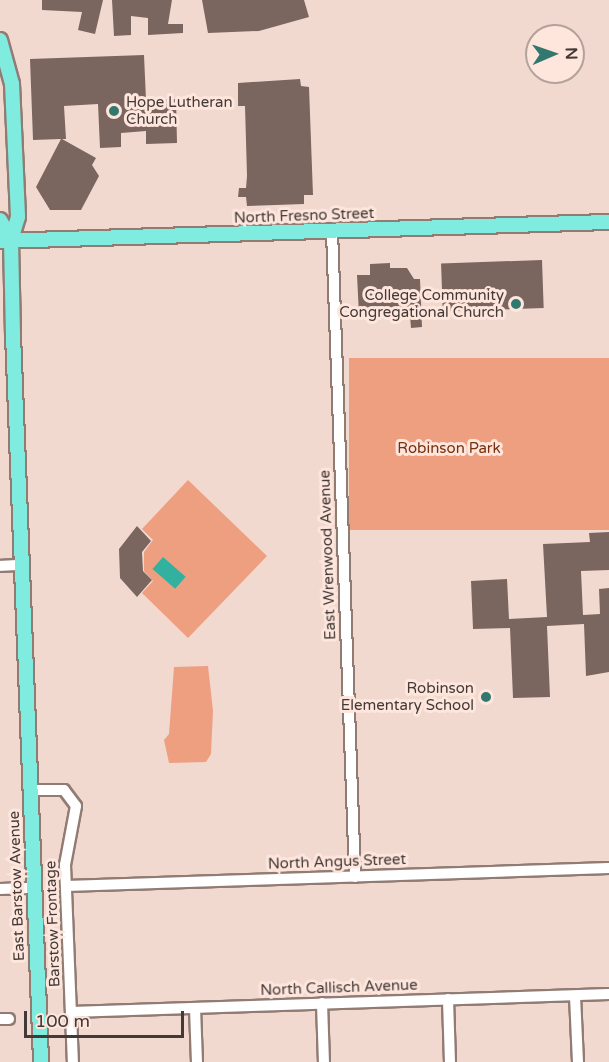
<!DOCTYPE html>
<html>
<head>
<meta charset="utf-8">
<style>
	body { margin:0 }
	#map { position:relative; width:609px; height:1062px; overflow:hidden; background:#f1d9d0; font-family:"Varela Round",sans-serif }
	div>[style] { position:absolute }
	.green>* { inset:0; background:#ee9f80; transform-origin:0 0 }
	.water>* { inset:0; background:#32b0a0; transform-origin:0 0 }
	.building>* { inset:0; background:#7a665e; transform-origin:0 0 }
	.roads { filter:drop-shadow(2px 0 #917c74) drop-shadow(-2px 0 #917c74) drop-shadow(0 2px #917c74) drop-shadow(0 -2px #917c74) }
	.minor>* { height:10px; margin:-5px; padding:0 5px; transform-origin:5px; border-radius:5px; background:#fff }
	.major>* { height:14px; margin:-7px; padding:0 7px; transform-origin:7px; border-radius:7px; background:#80ecdf }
	.dots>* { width:16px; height:16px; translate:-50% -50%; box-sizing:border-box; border:3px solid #fee6dd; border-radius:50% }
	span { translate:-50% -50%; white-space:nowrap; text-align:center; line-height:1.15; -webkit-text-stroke:6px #fee6dd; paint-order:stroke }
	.poi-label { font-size:15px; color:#433a37 }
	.left { translate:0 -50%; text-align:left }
	.right { translate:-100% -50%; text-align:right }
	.street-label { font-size:15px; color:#433a37 }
	.park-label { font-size:15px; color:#782f0c }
	.north { position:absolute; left:525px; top:24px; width:60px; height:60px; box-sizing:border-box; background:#fee6dd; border:2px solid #b3a19b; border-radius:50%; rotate:88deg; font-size:16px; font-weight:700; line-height:24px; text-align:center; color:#433a37 }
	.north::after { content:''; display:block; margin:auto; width:21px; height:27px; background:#32786e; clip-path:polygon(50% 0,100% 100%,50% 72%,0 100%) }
	.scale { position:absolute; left:24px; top:1011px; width:160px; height:27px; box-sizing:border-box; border:3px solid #433a37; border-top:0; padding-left:8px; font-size:18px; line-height:21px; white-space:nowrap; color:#433a37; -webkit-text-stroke:4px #fee6dd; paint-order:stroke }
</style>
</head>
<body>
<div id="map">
	<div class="green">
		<div style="left:609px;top:358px;width:172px;height:260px;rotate:90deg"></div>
		<div style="clip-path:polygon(188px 480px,267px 556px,188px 638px,142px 593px,153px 581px,144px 571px,144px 552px,153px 540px,142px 529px)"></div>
		<div style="clip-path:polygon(208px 666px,213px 711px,211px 754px,206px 762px,169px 763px,164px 740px,169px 734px,174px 667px)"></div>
	</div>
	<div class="water">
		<div style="left:163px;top:557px;width:30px;height:16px;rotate:41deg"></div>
	</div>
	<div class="building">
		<div style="clip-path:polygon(42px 0,103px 0,95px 34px,78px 30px,82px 12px,42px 10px)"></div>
		<div style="clip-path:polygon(112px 0,172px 0,168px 24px,183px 24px,183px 33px,148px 35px,148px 18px,131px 16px,131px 35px,114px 36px)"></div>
		<div style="clip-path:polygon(202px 0,304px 0,309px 17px,259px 31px,208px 33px)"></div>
		<div style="clip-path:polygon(144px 55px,146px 100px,176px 99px,177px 143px,146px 144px,146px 131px,121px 133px,121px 147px,100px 148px,98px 104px,64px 106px,66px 139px,62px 139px,96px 158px,92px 165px,99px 176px,81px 210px,50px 210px,36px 187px,61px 139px,33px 140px,30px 59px)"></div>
		<div style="clip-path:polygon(300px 79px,301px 86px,309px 87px,313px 195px,304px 195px,304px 204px,247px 206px,246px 197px,238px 197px,239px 188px,246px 188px,247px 176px,245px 106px,238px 106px,238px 83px)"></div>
		<div style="left:542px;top:260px;width:48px;height:101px;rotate:88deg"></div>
		<div style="clip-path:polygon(390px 263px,390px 268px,407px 268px,414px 279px,420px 279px,422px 327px,411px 328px,410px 316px,359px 315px,357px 275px,370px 275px,370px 264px)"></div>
		<div style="clip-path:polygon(137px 526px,151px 541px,142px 552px,143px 571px,152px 580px,137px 597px,120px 578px,119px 549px)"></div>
		<div style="clip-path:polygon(609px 532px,609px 570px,581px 571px,583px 615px,600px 614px,599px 589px,609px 588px,609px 672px,586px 676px,584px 624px,547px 626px,550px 697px,513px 698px,510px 628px,473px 629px,471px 581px,507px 579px,509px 619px,547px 617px,543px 544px,590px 542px,589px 533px)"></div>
	</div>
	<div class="roads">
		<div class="minor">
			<div style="left:332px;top:231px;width:646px;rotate:87.96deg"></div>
			<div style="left:0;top:566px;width:22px;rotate:-3deg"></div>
			<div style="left:30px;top:790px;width:34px"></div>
			<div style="left:64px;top:790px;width:20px;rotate:53deg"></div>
			<div style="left:76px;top:806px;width:60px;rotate:100.6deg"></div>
			<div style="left:65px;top:865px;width:197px;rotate:87.7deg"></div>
			<div style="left:66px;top:886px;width:543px;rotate:-1.9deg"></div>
			<div style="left:0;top:889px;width:34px;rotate:-2deg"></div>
			<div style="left:575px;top:996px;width:66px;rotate:87.4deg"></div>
			<div style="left:448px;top:999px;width:63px;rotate:88.2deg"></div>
			<div style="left:322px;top:1003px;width:59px;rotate:88.1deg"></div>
			<div style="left:195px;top:1008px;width:54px;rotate:87.9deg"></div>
			<div style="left:71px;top:1012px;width:538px;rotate:-1.92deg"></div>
			<div style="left:0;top:1019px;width:9px"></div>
		</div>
		<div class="major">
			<div style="left:0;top:40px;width:46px;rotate:74.7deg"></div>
			<div style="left:12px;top:84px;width:133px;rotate:87.4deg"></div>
			<div style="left:18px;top:217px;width:24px;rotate:107deg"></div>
			<div style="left:11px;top:240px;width:95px;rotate:88.8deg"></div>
			<div style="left:13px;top:335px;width:728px;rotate:87.79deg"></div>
			<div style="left:0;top:220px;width:23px;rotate:61deg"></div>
			<div style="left:0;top:241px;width:609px;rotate:-1.79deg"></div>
		</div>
	</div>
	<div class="dots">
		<div style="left:114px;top:111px;background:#32786e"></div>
		<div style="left:516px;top:304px;background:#32786e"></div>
		<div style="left:486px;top:697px;background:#32786e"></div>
	</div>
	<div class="poi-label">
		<span class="left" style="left:126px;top:111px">Hope Lutheran<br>Church</span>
		<span class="right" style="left:504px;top:304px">College Community<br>Congregational Church</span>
		<span class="right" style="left:474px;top:697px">Robinson<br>Elementary School</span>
	</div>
	<div class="street-label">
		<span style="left:304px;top:216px;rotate:-2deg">North Fresno Street</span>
		<span style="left:328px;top:555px;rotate:-92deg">East Wrenwood Avenue</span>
		<span style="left:337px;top:862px;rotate:-2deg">North Angus Street</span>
		<span style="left:17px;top:886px;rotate:-92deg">East Barstow Avenue</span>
		<span style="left:53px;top:924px;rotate:-92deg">Barstow Frontage</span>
		<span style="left:339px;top:988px;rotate:-2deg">North Callisch Avenue</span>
	</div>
	<div class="park-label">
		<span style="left:449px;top:449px">Robinson Park</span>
	</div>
	<div class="north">N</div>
	<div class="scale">100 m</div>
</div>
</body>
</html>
